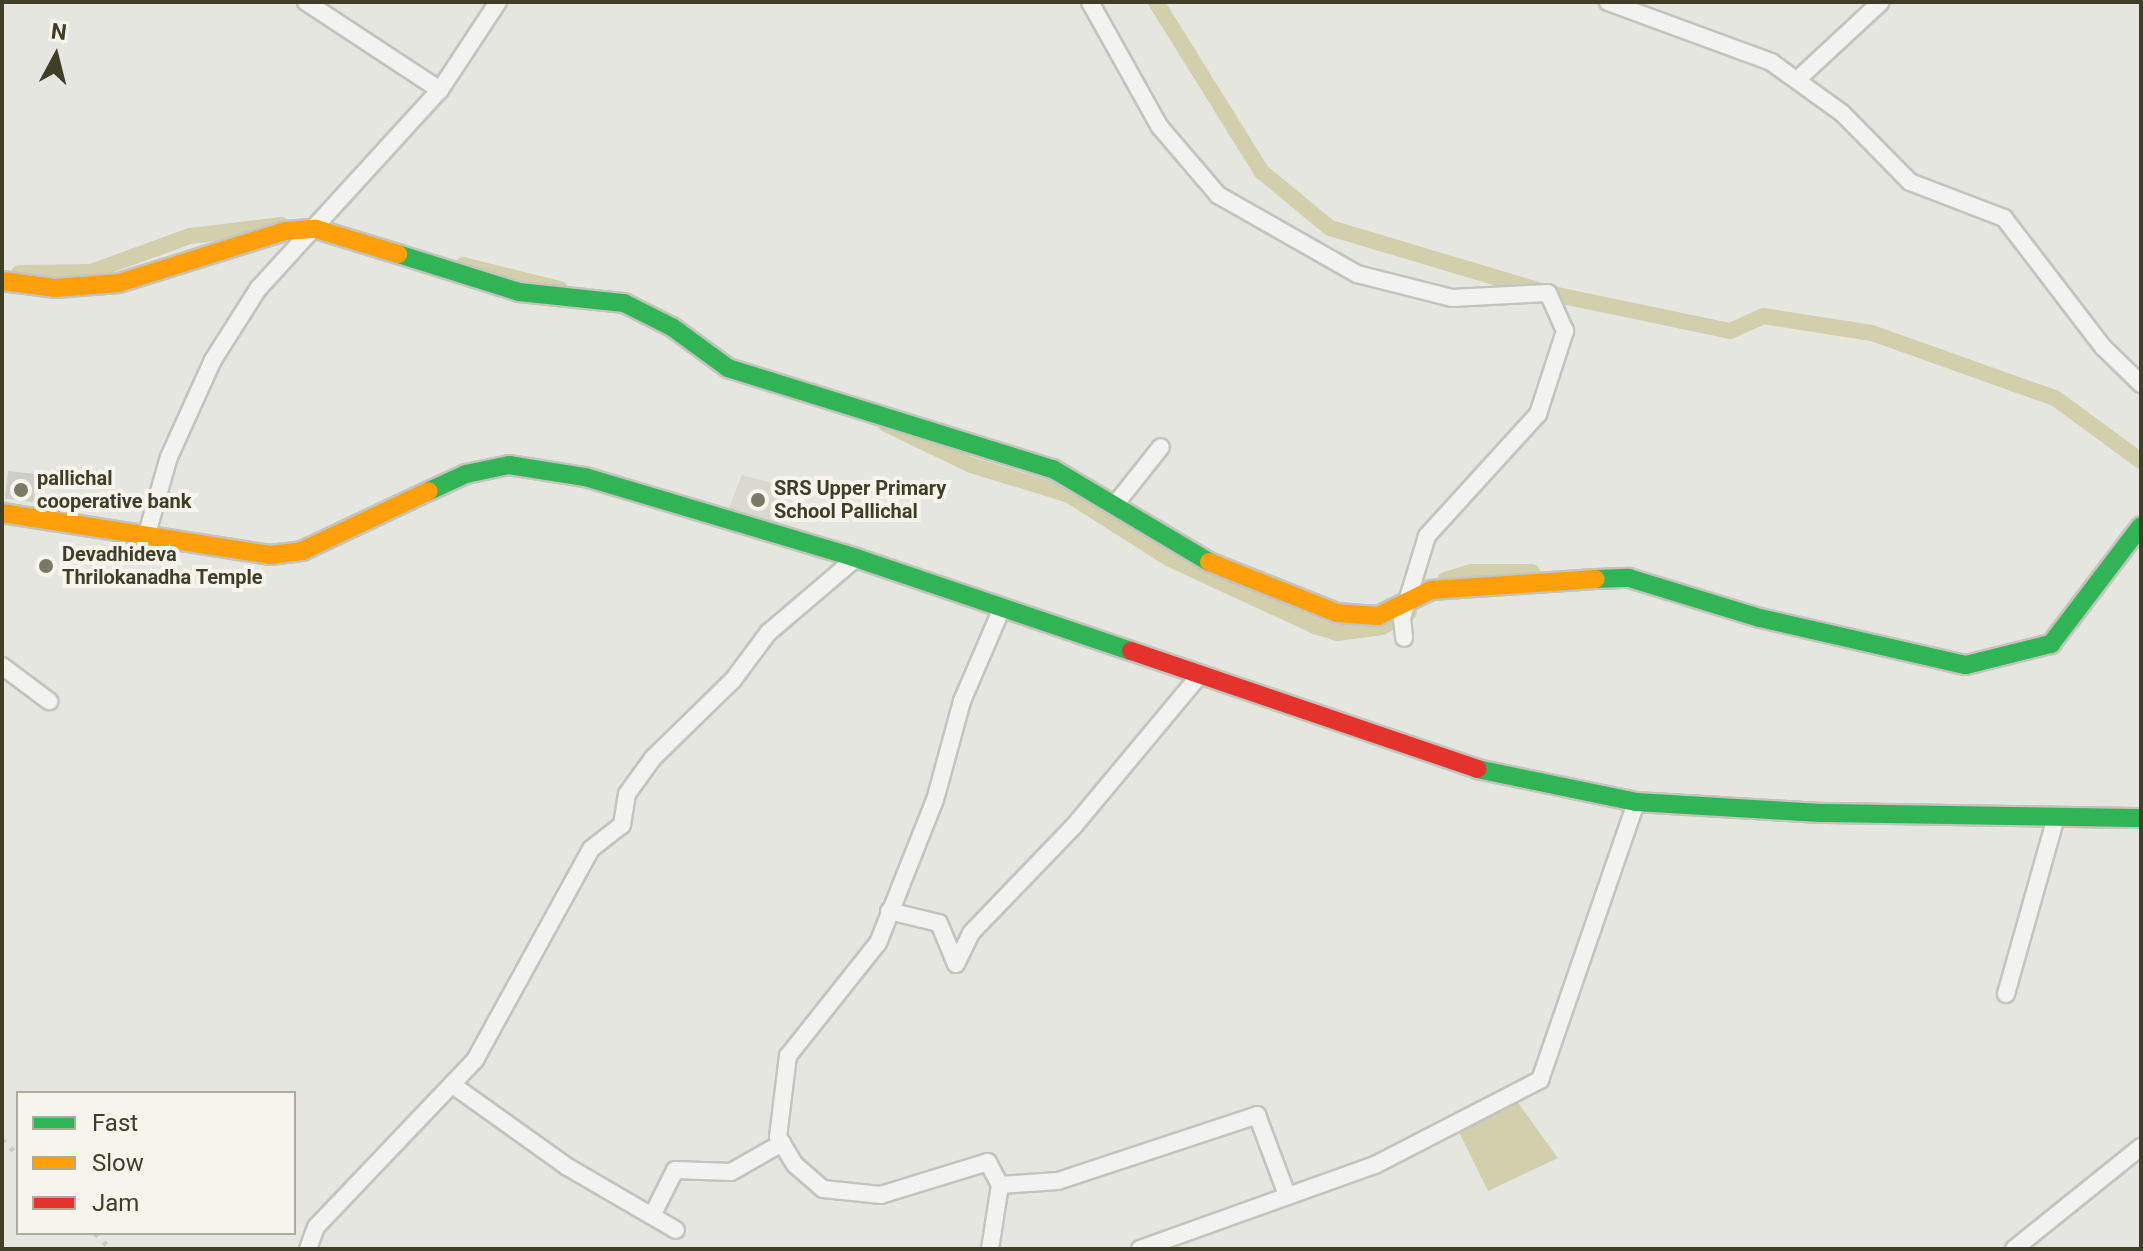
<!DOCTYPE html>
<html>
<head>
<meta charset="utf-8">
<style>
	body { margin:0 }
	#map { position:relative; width:2143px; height:1251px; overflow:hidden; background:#e6e6e0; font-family:Roboto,sans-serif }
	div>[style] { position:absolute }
	.built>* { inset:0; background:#d9d9cd }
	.water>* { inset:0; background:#d2cfad }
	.canal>* { height:16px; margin:-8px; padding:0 8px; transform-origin:8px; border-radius:8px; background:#d2cfad }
	.building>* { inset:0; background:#cecec8; transform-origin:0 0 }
	.roads { filter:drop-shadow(2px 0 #c4c4be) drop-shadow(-2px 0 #c4c4be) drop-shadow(0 2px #c4c4be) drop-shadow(0 -2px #c4c4be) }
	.street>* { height:16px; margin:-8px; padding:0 8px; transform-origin:8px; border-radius:8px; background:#f2f2ef }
	.fast>* { height:18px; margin:-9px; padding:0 9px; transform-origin:9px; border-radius:9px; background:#30b455 }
	.slow>* { height:18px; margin:-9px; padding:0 9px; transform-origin:9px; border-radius:9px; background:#ff9f0a }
	.jam>* { height:18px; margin:-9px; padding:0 9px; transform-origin:9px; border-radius:9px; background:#e5322d }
	.rail>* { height:5px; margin-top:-2.5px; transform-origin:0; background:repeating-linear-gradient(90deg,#cdcdc8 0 4px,transparent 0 12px) }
	.dots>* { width:22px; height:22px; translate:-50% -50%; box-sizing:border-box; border:4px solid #f5f5ed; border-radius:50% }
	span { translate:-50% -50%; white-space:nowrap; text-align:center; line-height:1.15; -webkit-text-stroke:8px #f5f5ed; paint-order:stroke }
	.poi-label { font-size:20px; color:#3e3f26; font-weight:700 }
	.left { translate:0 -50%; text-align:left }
	.frame { position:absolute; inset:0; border:4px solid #3e3f26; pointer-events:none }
	.legend { position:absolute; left:16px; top:1091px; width:280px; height:144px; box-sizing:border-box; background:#f5f5ed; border:2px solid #acac9d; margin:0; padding:10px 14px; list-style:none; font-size:24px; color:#3e3f26 }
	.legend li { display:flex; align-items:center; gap:16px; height:40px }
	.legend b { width:40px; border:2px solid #acac9d }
	.north { position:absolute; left:16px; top:16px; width:80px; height:80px; -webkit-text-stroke:6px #f5f5ed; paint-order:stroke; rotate:7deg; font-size:22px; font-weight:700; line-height:32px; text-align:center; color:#3e3f26 }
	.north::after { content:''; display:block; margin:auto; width:28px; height:36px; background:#3e3f26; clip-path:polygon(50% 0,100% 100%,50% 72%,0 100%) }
</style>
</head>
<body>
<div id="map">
	<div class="built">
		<div style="clip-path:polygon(742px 475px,787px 487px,777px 524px,727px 513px)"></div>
	</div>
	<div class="water">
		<div style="clip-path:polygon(1516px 1100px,1558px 1158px,1488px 1191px,1454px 1122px)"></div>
	</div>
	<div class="canal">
		<div style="left:1156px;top:2px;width:200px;rotate:58.1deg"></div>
		<div style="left:1262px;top:172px;width:88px;rotate:39.5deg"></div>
		<div style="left:1330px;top:228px;width:227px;rotate:16.6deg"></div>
		<div style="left:1548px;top:293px;width:186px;rotate:11.8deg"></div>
		<div style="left:1730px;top:331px;width:36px;rotate:-24deg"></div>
		<div style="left:1763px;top:316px;width:110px;rotate:8.9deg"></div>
		<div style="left:1872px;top:333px;width:194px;rotate:19.6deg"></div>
		<div style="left:2055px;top:398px;width:107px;rotate:36.2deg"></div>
		<div style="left:463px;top:265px;width:100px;rotate:13.9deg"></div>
		<div style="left:19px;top:273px;width:72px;rotate:-0.8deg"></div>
		<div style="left:91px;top:272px;width:105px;rotate:-20deg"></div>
		<div style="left:190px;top:236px;width:92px;rotate:-6.9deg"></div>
		<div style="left:886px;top:424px;width:94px;rotate:25.8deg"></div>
		<div style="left:971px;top:465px;width:102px;rotate:17deg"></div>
		<div style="left:1069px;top:495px;width:120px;rotate:32.4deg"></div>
		<div style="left:1170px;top:559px;width:160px;rotate:24.8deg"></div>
		<div style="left:1315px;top:626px;width:24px;rotate:17deg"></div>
		<div style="left:1338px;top:633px;width:44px;rotate:-7.8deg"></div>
		<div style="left:1382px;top:627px;width:31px;rotate:-29deg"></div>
		<div style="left:1445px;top:580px;width:28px;rotate:-17deg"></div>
		<div style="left:1472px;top:572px;width:60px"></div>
	</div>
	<div class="building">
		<div style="left:8px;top:471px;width:29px;height:28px;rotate:6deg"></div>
	</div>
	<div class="roads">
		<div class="street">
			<div style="left:306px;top:2px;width:160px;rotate:33.3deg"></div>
			<div style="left:1090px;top:2px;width:143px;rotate:60.8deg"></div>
			<div style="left:1160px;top:127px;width:89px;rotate:49.5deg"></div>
			<div style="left:1218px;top:195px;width:160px;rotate:29.6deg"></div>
			<div style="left:1357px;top:274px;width:98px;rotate:14.2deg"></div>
			<div style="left:1452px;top:298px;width:96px;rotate:-3deg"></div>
			<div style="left:1548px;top:293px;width:42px;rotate:65.9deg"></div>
			<div style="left:1565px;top:331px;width:87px;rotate:108deg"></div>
			<div style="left:1538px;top:414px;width:165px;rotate:132.3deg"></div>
			<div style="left:1427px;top:536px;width:86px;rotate:107deg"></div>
			<div style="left:1402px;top:618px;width:20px;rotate:84deg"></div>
			<div style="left:1608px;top:2px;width:174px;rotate:20.2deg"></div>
			<div style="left:1771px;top:62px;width:87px;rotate:35.7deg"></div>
			<div style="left:1842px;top:113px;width:97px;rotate:45.4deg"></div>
			<div style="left:1910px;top:182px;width:101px;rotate:21deg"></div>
			<div style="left:2004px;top:218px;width:163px;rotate:52.5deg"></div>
			<div style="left:2103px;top:347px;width:53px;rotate:44.2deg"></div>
			<div style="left:1798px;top:79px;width:113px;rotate:-42.9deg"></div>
			<div style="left:1114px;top:506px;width:75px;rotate:-51.5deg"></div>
			<div style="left:146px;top:537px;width:83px;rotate:-74deg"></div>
			<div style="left:169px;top:457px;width:107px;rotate:-65.6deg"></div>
			<div style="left:213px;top:360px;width:84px;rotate:-57.6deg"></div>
			<div style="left:258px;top:289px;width:270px;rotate:-47.6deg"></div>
			<div style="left:440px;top:90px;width:105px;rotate:-56.6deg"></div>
			<div style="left:2px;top:666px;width:59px;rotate:36.7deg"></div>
			<div style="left:889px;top:911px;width:51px;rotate:13.5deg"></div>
			<div style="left:939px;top:923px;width:44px;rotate:67.5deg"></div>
			<div style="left:956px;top:964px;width:34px;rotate:-64deg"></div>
			<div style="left:971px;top:933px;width:149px;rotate:-46.1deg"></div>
			<div style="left:1074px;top:826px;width:197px;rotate:-50.2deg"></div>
			<div style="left:2006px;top:994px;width:180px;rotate:-74.2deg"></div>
			<div style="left:454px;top:1086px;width:138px;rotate:35.5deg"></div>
			<div style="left:566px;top:1166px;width:127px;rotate:30.2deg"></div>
			<div style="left:1000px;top:1185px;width:58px;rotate:-3.9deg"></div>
			<div style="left:1058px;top:1181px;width:210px;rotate:-18.3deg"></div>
			<div style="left:1257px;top:1115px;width:85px;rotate:69.4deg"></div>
			<div style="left:652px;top:1216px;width:51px;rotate:-63.4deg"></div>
			<div style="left:675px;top:1170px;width:56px;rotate:2deg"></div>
			<div style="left:731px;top:1172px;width:59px;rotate:-29.6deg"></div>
			<div style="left:308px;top:1249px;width:23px;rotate:-70deg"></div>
			<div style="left:316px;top:1227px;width:231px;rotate:-46.4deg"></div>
			<div style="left:475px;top:1060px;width:241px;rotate:-61.2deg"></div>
			<div style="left:591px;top:849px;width:39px;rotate:-38deg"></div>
			<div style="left:622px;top:825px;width:31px;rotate:-81deg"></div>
			<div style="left:627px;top:794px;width:44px;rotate:-54.2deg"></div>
			<div style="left:653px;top:758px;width:112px;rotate:-44.3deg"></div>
			<div style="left:733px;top:680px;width:59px;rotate:-53.3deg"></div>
			<div style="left:768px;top:633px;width:116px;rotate:-40.4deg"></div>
			<div style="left:990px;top:1249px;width:65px;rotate:-81.1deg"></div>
			<div style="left:1000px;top:1185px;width:26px;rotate:-118deg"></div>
			<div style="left:988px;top:1162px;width:112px;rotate:162.9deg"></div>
			<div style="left:881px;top:1195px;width:58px;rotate:-174.1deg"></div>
			<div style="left:823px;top:1189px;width:37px;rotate:-139deg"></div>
			<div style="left:795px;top:1165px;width:33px;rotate:-121deg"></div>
			<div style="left:778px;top:1137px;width:82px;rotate:-83deg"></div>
			<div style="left:788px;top:1056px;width:144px;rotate:-51.5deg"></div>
			<div style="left:878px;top:943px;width:154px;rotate:-68.3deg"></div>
			<div style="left:935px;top:800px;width:103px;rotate:-74.7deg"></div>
			<div style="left:962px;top:701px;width:101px;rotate:-66.7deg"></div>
			<div style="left:1140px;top:1249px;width:250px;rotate:-19.7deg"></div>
			<div style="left:1375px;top:1165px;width:186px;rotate:-27.3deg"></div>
			<div style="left:1540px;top:1080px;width:294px;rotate:-70.9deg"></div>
			<div style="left:2014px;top:1249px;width:163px;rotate:-38.8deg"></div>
		</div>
		<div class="fast">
			<div style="left:398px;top:254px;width:127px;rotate:17.4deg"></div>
			<div style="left:519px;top:292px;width:106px;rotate:6deg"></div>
			<div style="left:624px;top:303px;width:54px;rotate:26.6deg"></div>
			<div style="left:672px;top:327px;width:69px;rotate:36.2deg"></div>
			<div style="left:728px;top:368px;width:340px;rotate:17.3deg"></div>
			<div style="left:1053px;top:469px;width:182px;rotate:30.8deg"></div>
			<div style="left:429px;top:491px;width:41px;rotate:-24.7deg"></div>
			<div style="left:466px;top:474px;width:44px;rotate:-11.8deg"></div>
			<div style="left:509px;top:465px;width:77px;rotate:9deg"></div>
			<div style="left:585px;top:477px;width:283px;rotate:16.6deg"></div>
			<div style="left:856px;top:558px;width:290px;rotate:18.7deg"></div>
			<div style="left:1596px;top:579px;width:33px;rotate:-2deg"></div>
			<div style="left:1629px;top:578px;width:137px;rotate:17deg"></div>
			<div style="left:1760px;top:618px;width:211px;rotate:12.9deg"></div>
			<div style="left:1966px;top:665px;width:88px;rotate:-13.9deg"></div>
			<div style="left:2051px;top:644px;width:148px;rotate:-52.7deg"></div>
			<div style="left:1477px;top:769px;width:162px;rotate:11.7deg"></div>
			<div style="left:1636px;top:802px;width:185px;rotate:3.4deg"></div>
			<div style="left:1821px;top:813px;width:320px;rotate:0.9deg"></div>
		</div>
		<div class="slow">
			<div style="left:2px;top:281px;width:53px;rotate:7.5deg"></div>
			<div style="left:55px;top:288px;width:64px;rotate:-4.5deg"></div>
			<div style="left:119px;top:283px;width:174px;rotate:-17.4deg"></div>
			<div style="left:285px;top:231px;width:31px;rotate:-4deg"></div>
			<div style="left:316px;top:229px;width:86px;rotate:17deg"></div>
			<div style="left:2px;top:513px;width:271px;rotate:8.9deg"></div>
			<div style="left:270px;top:555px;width:32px;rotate:-7deg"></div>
			<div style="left:302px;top:551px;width:140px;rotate:-25.3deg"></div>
			<div style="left:1209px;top:562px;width:138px;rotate:21.7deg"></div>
			<div style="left:1337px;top:613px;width:41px;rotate:4.2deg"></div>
			<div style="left:1378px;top:616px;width:59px;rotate:-26.1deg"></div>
			<div style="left:1431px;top:590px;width:165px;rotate:-3.8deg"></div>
		</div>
		<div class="jam">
			<div style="left:1131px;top:651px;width:366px;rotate:18.8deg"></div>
		</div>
	</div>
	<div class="rail">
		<div style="left:2px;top:1139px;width:23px;rotate:45deg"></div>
		<div style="left:95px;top:1233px;width:23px;rotate:45deg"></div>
	</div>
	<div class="dots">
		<div style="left:21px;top:490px;background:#797967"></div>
		<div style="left:758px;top:500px;background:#797967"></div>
		<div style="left:46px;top:566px;background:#797967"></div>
	</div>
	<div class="poi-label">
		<span class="left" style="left:37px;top:490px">pallichal<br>cooperative bank</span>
		<span class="left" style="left:774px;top:500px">SRS Upper Primary<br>School Pallichal</span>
		<span class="left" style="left:62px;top:566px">Devadhideva<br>Thrilokanadha Temple</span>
	</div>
	<div class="frame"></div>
	<ul class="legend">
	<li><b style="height:10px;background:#30b455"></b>Fast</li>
	<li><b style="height:10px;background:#ff9f0a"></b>Slow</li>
	<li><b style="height:10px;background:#e5322d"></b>Jam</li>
	</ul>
	<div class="north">N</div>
</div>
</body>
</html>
